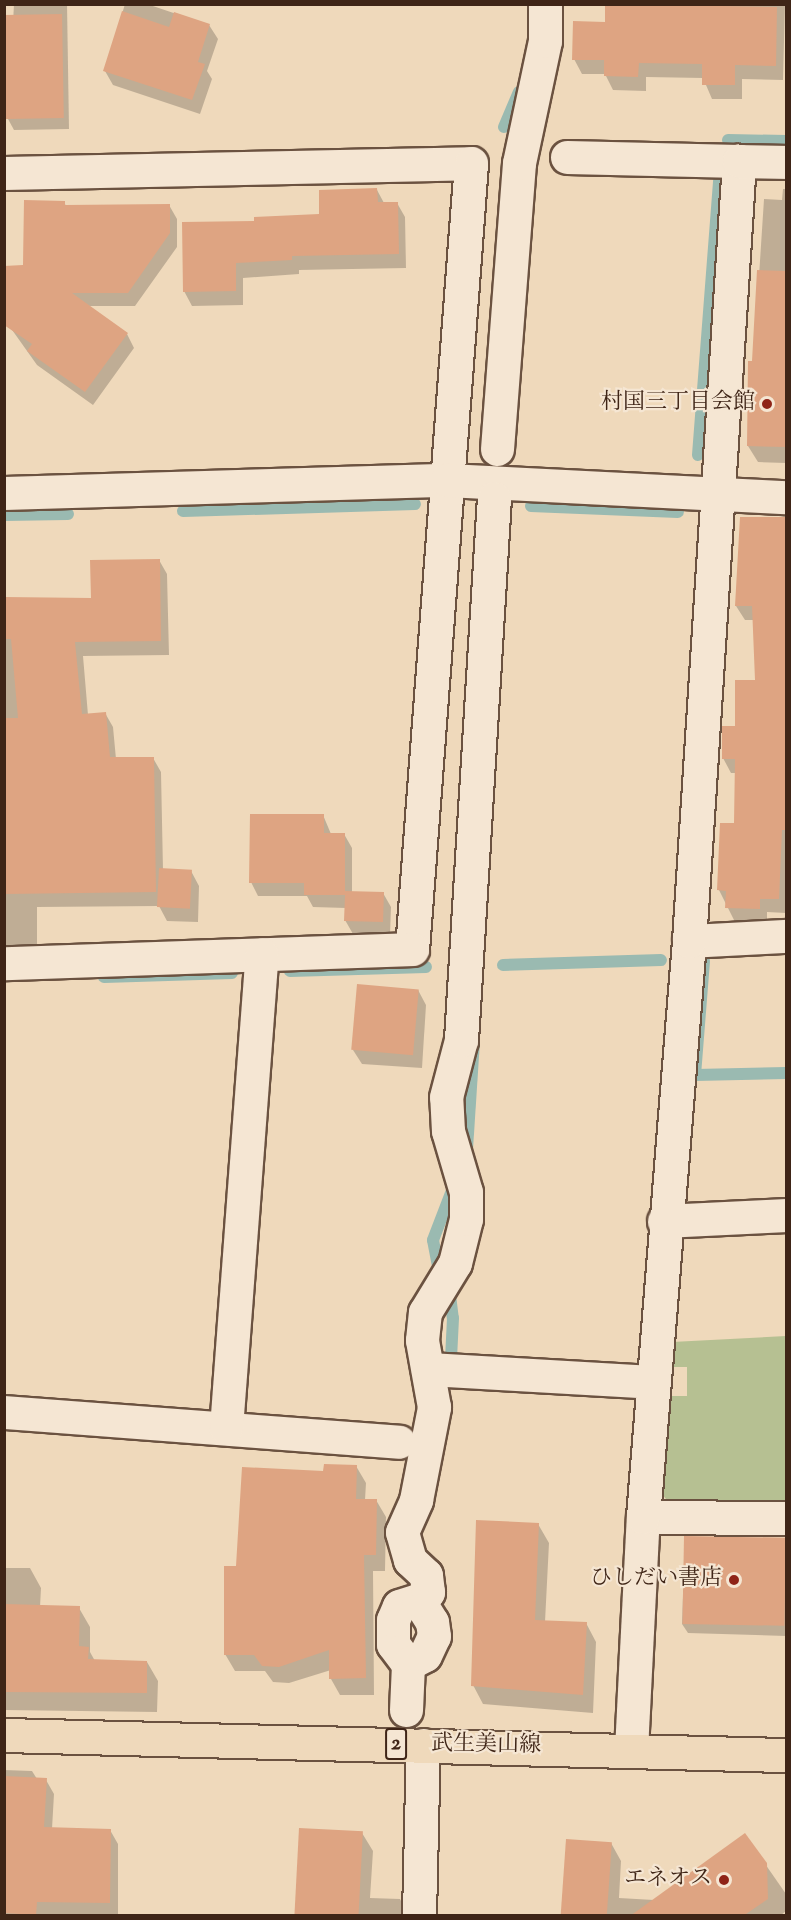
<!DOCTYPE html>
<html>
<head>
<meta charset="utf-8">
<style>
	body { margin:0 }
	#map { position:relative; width:791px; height:1920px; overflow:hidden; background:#efd9bb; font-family:"Sorts Mill Goudy","Noto Serif JP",serif }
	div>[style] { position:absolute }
	.green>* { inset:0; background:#b6c092 }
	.water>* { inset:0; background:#9abab1 }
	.shadow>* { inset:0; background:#0003 }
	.stream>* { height:12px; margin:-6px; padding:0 6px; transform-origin:6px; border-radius:6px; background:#9abab1 }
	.building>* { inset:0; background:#dea482; transform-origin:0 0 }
	.roads { filter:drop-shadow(2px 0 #6b5240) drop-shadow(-2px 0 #6b5240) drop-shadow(0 2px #6b5240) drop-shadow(0 -2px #6b5240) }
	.minor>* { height:33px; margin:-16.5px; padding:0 16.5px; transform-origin:16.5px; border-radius:16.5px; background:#f5e6d3 }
	.major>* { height:33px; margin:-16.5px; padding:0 16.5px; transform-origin:16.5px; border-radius:16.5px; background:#efd9bb }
	.dots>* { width:16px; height:16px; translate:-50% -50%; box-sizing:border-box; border:3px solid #f5e6d3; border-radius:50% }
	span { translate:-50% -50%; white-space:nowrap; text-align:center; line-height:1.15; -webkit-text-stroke:4.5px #f5e6d3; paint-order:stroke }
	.shield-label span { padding:2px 4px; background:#f5e6d3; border:2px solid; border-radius:4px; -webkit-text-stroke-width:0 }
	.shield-label { font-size:21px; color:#3f2517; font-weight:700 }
	.poi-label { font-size:22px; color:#3f2517 }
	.right { translate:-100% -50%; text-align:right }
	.street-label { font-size:22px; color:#3f2517 }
	.frame { position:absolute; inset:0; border:6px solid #3f2517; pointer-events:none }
</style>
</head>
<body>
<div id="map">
	<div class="green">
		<div style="clip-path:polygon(786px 1336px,786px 1504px,670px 1504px,662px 1494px,669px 1396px,687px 1396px,687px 1367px,670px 1367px,672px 1342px)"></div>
	</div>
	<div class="water">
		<div style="clip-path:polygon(480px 1041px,473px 1149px,462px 1131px,458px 1098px,470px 1052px)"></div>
	</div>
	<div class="shadow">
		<div style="clip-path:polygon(14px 4px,67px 4px,69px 129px,14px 130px,8px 119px)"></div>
		<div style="clip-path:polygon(125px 4px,147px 4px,209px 25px,218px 39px,207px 71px,212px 79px,200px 114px,113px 85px,105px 71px)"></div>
		<div style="clip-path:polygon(607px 4px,785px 4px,783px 80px,742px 79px,742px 99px,712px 99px,703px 78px,646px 77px,646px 91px,613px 90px,605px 74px,582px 74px,574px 59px,606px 23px)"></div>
		<div style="clip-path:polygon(783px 189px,786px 189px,786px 463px,758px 462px,748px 446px,764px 199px,782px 200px)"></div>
		<div style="clip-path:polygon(377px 190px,384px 203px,397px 203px,405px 217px,406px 268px,299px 270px,299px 274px,243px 278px,243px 305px,192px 306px,184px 291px,255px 223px,321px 215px)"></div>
		<div style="clip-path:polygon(64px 202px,66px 206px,169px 205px,177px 219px,177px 247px,135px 306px,88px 306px,127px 334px,134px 348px,93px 405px,37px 365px,10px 327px,24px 267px)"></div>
		<div style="clip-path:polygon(742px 518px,786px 519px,786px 913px,767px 912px,767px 923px,735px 922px,719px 890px,735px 825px,736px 773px,731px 773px,723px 758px,757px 681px,755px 620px,745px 620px,736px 606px)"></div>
		<div style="clip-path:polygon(159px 560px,167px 574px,169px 655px,83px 656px,88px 715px,105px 713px,113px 727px,116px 759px,153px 758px,161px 772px,163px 870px,191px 871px,199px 886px,198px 922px,167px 921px,159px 906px,37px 907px,37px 947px,4px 947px,4px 598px,92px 599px)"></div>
		<div style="clip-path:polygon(323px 815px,331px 834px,344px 834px,352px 848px,352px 892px,383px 893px,391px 907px,390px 935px,353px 934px,345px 920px,346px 908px,313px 907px,307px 896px,258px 896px,251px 882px)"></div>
		<div style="clip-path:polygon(418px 990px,426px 1005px,422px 1068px,362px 1064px,353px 1050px)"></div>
		<div style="clip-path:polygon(356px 1466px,366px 1483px,365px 1500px,376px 1500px,386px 1517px,385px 1571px,373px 1571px,374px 1695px,340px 1695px,331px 1679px,331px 1670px,289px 1683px,273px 1682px,265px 1671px,235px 1671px,225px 1654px,237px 1567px,325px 1473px)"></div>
		<div style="clip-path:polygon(538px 1524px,549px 1543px,545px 1622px,586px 1623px,596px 1642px,593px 1713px,483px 1704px,473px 1685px)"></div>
		<div style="clip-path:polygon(685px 1538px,786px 1539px,786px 1636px,688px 1633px,682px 1624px)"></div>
		<div style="clip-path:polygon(4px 1568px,30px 1568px,41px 1588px,40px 1607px,79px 1608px,90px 1627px,90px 1652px,95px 1661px,147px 1662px,158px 1681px,157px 1712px,4px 1710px)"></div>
		<div style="clip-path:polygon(4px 1770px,32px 1771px,37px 1779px,46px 1780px,54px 1794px,52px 1829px,110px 1830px,118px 1844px,118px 1916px,4px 1916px)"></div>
		<div style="clip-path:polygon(362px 1833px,373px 1851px,370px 1898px,400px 1899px,409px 1916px,297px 1916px)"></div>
		<div style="clip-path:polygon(745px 1835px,786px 1894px,786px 1911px,780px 1916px,563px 1916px,611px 1843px,621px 1861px,619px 1898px,654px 1900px)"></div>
	</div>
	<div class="stream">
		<div style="left:504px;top:127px;width:38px;rotate:-67deg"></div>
		<div style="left:728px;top:140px;width:58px;rotate:1deg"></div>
		<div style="left:698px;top:455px;width:285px;rotate:-85.6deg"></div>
		<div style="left:531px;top:506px;width:147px;rotate:2.3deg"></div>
		<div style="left:183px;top:511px;width:232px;rotate:-1.7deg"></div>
		<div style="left:4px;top:515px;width:64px;rotate:-0.9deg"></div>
		<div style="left:704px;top:961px;width:114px;rotate:94.5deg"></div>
		<div style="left:695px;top:1075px;width:91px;rotate:-1.3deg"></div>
		<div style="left:503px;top:965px;width:158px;rotate:-1.8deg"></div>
		<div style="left:290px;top:971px;width:136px;rotate:-1.7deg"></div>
		<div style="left:104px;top:977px;width:128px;rotate:-1.8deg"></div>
		<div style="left:438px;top:1266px;width:26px;rotate:-101deg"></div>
		<div style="left:433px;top:1240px;width:56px;rotate:-69deg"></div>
		<div style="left:449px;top:1287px;width:31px;rotate:83deg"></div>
		<div style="left:453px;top:1318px;width:41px;rotate:92.8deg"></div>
	</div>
	<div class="building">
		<div style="clip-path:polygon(605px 4px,777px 7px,776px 66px,735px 65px,735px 85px,702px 85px,702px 64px,639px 63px,638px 77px,604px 76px,604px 60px,572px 60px,573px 21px,605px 22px)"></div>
		<div style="clip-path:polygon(122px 11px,169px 27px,174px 12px,210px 24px,198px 62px,205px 64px,192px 100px,103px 71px)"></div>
		<div style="left:62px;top:14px;width:104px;height:58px;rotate:89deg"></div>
		<div style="clip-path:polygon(377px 188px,378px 202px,398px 202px,399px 254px,292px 256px,292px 260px,236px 263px,236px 291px,183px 292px,182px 222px,254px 221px,254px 217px,319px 214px,319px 190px)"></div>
		<div style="clip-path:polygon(24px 200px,65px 201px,65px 205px,170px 204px,170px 233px,128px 293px,72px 293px,128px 333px,85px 392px,27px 351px,32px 344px,4px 325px,4px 266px,23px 265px)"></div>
		<div style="clip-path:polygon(757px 270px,786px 271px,786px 447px,747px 446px,748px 361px,752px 361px)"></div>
		<div style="clip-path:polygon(740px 517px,786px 517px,786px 830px,782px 830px,779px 899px,760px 899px,760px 909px,725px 908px,726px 891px,717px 890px,720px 823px,734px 823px,735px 759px,722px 759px,722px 726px,735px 726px,735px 680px,755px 680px,752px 606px,735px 606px)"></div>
		<div style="clip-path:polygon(160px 559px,161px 641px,75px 642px,82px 714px,106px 712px,110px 757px,154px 757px,156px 892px,4px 894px,4px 718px,18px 718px,11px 639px,4px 639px,4px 597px,91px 598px,90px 560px)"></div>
		<div style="clip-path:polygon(250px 814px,324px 814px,324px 833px,345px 833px,345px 891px,384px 892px,383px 922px,344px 921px,345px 895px,304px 895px,304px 883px,249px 883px)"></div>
		<div style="left:159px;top:868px;width:33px;height:39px;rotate:3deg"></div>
		<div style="left:357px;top:984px;width:62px;height:66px;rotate:5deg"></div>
		<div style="clip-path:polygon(324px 1464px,357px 1465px,356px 1499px,377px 1499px,376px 1555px,364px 1555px,366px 1678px,329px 1679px,329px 1650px,279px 1667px,262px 1666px,254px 1655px,224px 1655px,224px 1566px,236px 1566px,242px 1467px,323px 1471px)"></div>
		<div style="clip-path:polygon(476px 1520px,539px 1523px,535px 1620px,587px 1622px,583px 1695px,471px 1686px)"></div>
		<div style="left:684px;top:1536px;width:102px;height:88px;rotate:1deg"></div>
		<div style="clip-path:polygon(4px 1604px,80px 1606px,79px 1646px,89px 1647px,88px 1659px,147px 1661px,147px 1693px,4px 1692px)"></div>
		<div style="clip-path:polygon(4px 1776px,47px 1778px,44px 1827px,111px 1829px,110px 1903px,37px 1902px,36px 1915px,4px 1913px)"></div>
		<div style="left:299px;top:1828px;width:64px;height:88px;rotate:3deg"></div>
		<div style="clip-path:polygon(745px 1833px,767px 1863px,768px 1899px,743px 1916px,630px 1916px)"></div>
		<div style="left:566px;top:1839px;width:46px;height:77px;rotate:4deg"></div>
	</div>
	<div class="roads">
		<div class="minor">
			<div style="left:567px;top:157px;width:172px;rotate:1.3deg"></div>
			<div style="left:4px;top:173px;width:467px;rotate:-1.2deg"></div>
			<div style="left:471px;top:163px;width:788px;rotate:94.29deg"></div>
			<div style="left:412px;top:949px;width:408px;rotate:178deg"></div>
			<div style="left:497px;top:449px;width:287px;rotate:-85.6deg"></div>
			<div style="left:519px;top:163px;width:125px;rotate:-78deg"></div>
			<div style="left:545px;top:41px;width:37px;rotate:-90deg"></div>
			<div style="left:4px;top:493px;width:443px;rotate:-1.7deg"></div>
			<div style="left:447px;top:480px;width:339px;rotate:2.9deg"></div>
			<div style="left:689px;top:941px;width:97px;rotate:-3deg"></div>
			<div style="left:664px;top:1221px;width:122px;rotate:-2.8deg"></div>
			<div style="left:428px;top:1369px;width:225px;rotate:3.3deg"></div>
			<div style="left:4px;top:1412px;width:396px;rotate:4.3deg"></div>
			<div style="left:226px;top:1428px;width:475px;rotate:-85.7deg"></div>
			<div style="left:643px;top:1517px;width:143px;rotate:0.4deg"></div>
			<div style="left:408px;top:1664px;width:25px;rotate:-127deg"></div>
			<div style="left:393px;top:1644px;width:24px;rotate:-90deg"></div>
			<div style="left:393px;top:1620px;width:15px;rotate:-67deg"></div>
			<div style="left:399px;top:1606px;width:20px;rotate:-18deg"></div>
			<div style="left:406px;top:1710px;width:46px;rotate:-87.5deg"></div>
			<div style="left:408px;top:1664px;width:19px;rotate:-28deg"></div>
			<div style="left:425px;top:1655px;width:21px;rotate:-65deg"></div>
			<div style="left:434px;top:1636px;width:14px;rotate:-98deg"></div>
			<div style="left:432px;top:1622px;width:26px;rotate:-122deg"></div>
			<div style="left:418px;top:1600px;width:13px;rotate:-39deg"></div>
			<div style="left:428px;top:1592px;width:17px;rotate:-97deg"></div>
			<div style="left:426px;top:1575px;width:22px;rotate:-137deg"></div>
			<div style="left:410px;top:1560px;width:29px;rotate:-106deg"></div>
			<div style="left:402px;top:1532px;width:35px;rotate:-66deg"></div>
			<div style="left:416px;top:1500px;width:95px;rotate:-79deg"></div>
			<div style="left:434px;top:1407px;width:68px;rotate:-100.2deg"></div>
			<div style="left:422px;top:1340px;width:28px;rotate:-84deg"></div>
			<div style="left:425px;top:1312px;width:57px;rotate:-58.5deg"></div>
			<div style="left:455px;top:1263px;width:45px;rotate:-76deg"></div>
			<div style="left:466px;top:1219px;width:27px;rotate:-90deg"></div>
			<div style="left:466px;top:1192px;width:64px;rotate:-106.4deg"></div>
			<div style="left:448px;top:1131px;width:34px;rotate:-93deg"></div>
			<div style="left:446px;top:1097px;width:59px;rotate:-75.3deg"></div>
			<div style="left:461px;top:1040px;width:543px;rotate:-86.52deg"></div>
			<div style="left:631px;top:1750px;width:233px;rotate:-87.1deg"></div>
			<div style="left:643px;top:1517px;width:578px;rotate:-85.43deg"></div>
			<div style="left:689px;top:941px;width:782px;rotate:-86.33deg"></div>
			<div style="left:739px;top:161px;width:47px;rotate:1.2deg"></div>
			<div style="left:419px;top:1916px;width:171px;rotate:-88.7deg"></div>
		</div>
		<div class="major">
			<div style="left:4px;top:1735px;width:782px;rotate:1.47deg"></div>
		</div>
	</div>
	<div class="dots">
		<div style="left:767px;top:404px;background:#8f2418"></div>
		<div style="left:734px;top:1580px;background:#8f2418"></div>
		<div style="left:724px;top:1880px;background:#8f2418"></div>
	</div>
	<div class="shield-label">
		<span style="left:396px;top:1744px">2</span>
	</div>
	<div class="poi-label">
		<span class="right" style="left:755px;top:404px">村国三丁目会館</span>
		<span class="right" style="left:722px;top:1580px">ひしだい書店</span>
		<span class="right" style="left:712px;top:1880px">エネオス</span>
	</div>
	<div class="street-label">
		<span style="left:486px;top:1746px;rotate:1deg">武生美山線</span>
	</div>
	<div class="frame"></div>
</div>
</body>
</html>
